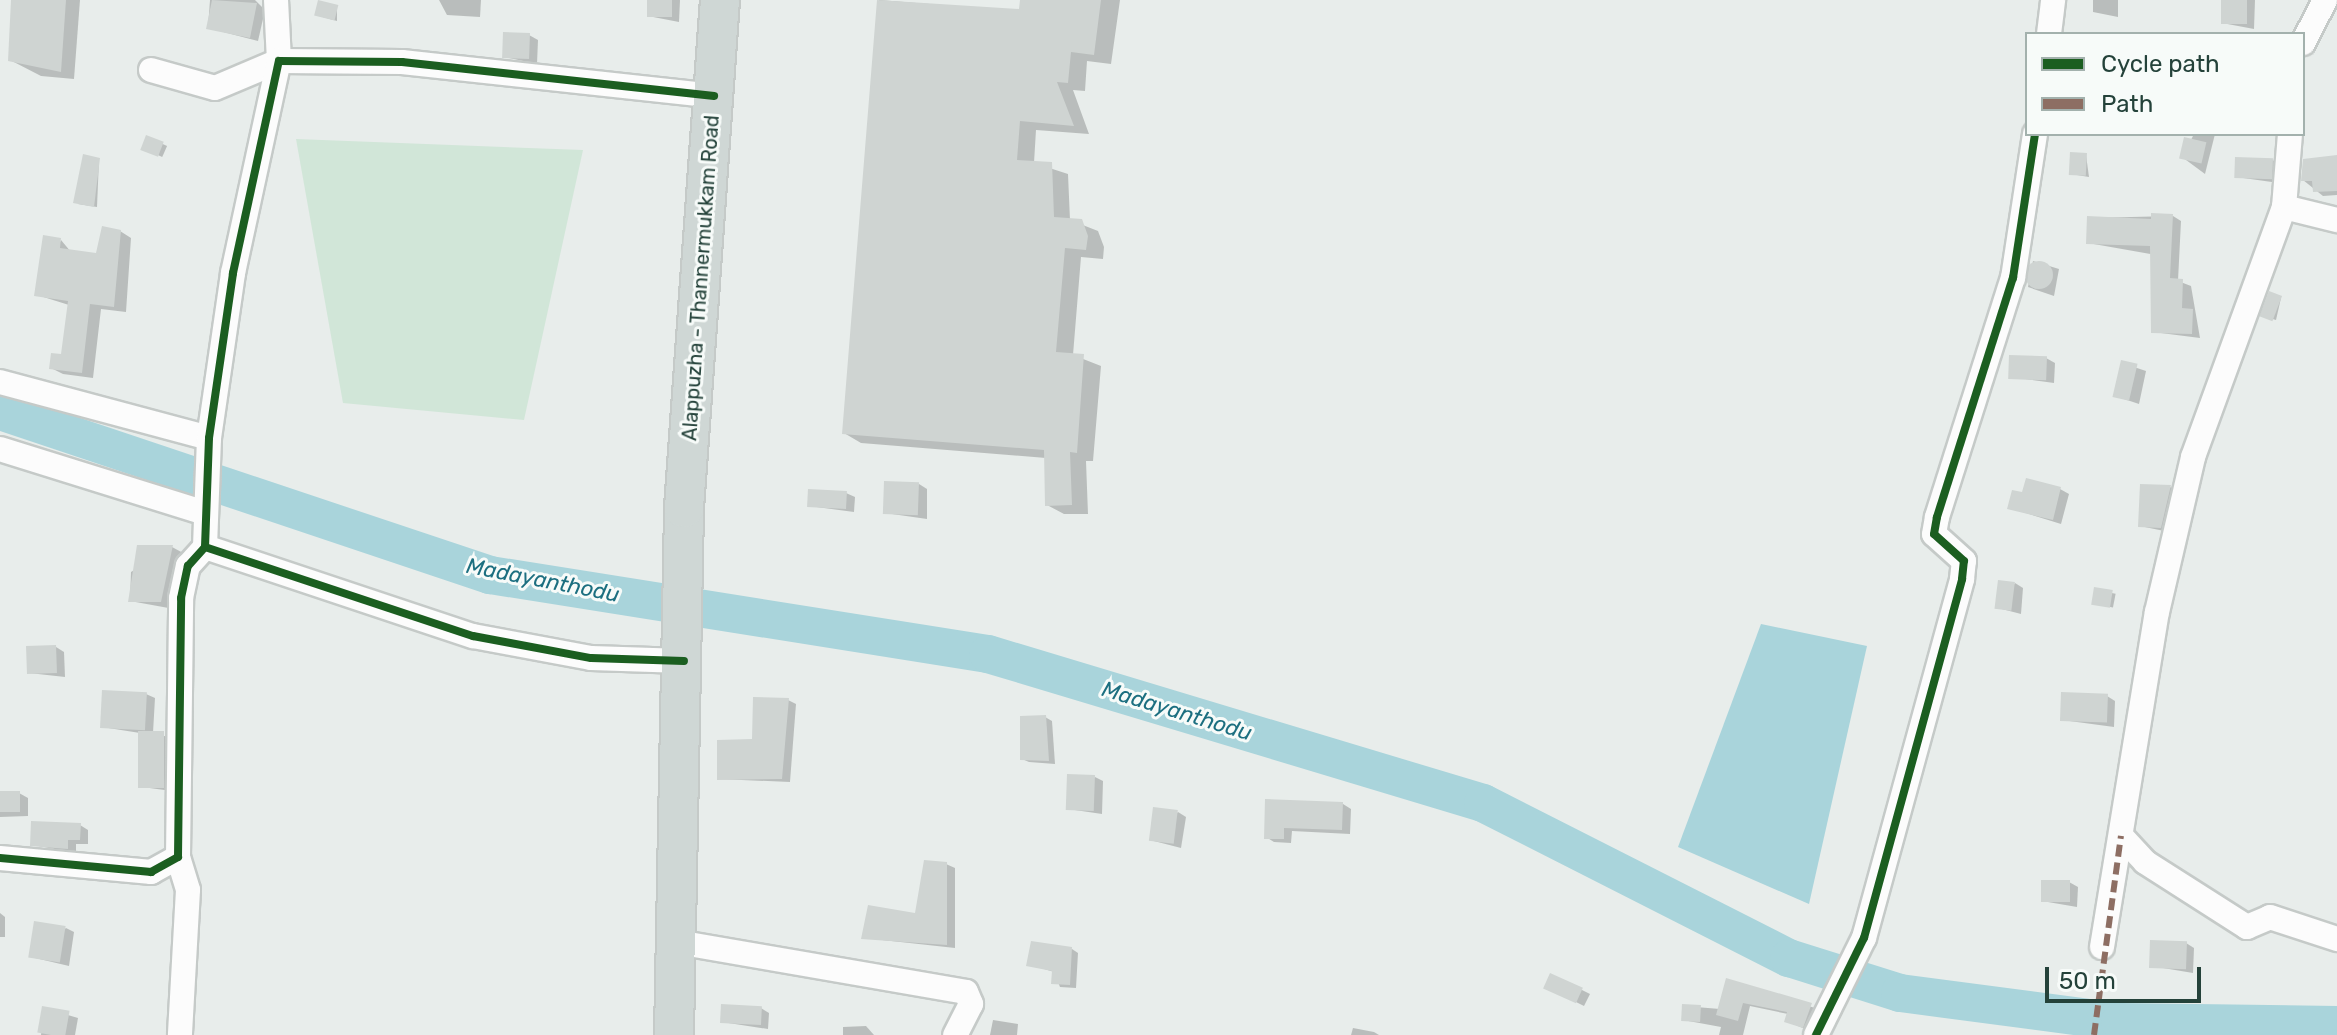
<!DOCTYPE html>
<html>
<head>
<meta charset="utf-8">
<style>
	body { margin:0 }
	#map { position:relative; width:2337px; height:1035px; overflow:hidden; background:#e8edeb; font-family:Rubik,sans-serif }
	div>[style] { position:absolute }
	.green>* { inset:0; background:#d1e6d8 }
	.water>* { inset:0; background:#a9d4db }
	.shadow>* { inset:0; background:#0003; transform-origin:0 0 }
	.river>* { height:38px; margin:-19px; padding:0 19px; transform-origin:19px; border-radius:19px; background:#a9d4db }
	.building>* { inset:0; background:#cfd4d2; transform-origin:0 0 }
	.round { border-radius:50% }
	.roads { filter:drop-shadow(2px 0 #c5cac8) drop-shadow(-2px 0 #c5cac8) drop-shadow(0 2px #c5cac8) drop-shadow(0 -2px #c5cac8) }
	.minor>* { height:24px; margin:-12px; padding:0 12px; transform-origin:12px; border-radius:12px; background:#fcfcfc }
	.primary>* { height:38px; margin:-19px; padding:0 19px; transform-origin:19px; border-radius:19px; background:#cfd7d5 }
	.quiet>* { height:6px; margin-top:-3px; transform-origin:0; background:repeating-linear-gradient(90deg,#8d6e63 0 12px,transparent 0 18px) }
	.cycleway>* { height:8px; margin:-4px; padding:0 4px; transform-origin:4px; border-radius:4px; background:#1b5e20 }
	span { translate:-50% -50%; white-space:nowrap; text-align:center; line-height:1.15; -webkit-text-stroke:6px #f7fbf9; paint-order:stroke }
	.street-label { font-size:20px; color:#24423a }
	.water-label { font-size:22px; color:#1c6f80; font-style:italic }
	.legend { position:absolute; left:2025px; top:32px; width:280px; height:104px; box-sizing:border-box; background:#f7fbf9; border:2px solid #a3b1ad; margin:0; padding:10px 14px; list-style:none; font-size:24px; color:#24423a }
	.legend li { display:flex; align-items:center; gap:16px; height:40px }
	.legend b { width:40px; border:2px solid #a3b1ad }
	.scale { position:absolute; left:2045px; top:967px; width:156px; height:36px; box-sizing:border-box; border:4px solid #24423a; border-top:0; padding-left:10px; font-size:24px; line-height:28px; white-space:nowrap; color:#24423a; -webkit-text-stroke:6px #f7fbf9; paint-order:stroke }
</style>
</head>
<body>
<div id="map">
	<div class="green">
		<div style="clip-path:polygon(296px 139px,583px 150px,524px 420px,343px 403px)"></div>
	</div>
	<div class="water">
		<div style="clip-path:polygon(1761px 624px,1867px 646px,1809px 904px,1678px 847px)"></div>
	</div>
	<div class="shadow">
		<div style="clip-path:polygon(13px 0,80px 0,74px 79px,41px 76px,10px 60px)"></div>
		<div style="clip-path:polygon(210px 0,255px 0,265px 10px,258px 41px,208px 28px)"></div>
		<div style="clip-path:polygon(439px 0,481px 0,480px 17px,447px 15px)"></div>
		<div style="clip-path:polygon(649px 0,680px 0,679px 22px,648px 16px)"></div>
		<div style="clip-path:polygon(879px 0,1032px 12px,1033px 0,1120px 0,1111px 64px,1087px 61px,1085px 91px,1073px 90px,1089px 134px,1036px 130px,1034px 163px,1068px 174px,1070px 220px,1098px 231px,1104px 247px,1103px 259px,1081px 257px,1073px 355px,1101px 366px,1093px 461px,1086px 461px,1088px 514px,1064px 514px,1047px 505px,1046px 458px,861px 443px,844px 433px)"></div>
		<div style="clip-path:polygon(2093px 0,2118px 0,2118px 17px,2093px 12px)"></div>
		<div style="clip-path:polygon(2223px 0,2255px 0,2254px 29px,2222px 23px)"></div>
		<div style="clip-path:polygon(337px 7px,337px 21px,319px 16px)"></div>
		<div style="clip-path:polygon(529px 35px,538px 40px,537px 64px,504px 57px)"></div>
		<div style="clip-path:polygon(2194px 134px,2215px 134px,2205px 174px,2182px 157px)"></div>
		<div style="left:147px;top:137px;width:22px;height:12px;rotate:24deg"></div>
		<div style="clip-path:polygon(2086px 155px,2089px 177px,2071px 174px)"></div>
		<div style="clip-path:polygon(2337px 157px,2337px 195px,2323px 196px,2303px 180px)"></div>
		<div style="clip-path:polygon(99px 160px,97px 207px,78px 204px)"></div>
		<div style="clip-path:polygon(2272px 160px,2281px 165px,2279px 183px,2236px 177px)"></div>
		<div style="clip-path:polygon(2173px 216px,2181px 221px,2178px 281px,2191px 286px,2200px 338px,2153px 332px,2156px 255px,2088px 243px,2089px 218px)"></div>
		<div style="clip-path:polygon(120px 231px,131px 238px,126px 312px,101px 309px,93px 378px,63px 374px,51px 368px,63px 356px,69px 305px,37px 295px,61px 240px,71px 252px,98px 255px)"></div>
		<div style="clip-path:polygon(2033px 261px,2059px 269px,2054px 296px,2028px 287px)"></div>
		<div style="clip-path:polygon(2281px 298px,2276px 320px,2266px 317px)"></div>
		<div style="clip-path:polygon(2046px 358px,2055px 363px,2054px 383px,2011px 377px)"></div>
		<div style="clip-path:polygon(2122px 363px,2146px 371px,2139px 404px,2115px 396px)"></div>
		<div style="clip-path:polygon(919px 484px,927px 489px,927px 519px,885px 513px)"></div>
		<div style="clip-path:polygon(2170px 487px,2179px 492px,2169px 532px,2140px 526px)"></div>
		<div style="clip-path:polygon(2060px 489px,2069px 494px,2061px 524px,2010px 508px,2024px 495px)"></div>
		<div style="clip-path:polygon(846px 493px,855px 497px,854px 512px,809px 506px)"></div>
		<div style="clip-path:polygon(172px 547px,185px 554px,174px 609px,130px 601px,131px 572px)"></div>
		<div style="clip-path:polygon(2015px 583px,2023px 588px,2021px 614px,1998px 608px)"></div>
		<div style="left:2096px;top:590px;width:20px;height:14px;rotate:11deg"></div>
		<div style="clip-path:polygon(56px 647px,64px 652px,65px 677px,29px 673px)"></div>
		<div style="clip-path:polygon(146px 694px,155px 698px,153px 733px,172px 738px,172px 791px,142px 787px,140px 733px,102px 727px)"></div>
		<div style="clip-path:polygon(2107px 696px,2115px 701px,2114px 727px,2062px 720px)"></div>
		<div style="clip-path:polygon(788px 700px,796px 704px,790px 782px,719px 779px)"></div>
		<div style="clip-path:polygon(1045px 717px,1052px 721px,1055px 764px,1029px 762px,1022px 759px)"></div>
		<div style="clip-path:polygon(1095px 777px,1103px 781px,1102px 814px,1068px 809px)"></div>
		<div style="clip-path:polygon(19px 793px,28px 798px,28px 816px,0 817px,0 794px)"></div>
		<div style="clip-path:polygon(1267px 801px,1343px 804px,1351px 809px,1350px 834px,1292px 831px,1291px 843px,1274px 842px,1266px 837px)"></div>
		<div style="clip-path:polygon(1178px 812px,1186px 817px,1181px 848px,1150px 840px)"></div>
		<div style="clip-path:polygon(80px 825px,88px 830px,88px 844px,76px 844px,76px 853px,33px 845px)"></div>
		<div style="clip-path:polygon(946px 864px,955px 868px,955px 948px,864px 938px,917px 916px)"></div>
		<div style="clip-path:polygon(2069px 882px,2078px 887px,2077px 907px,2042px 901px)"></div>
		<div style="clip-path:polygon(0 913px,5px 917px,5px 937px,0 937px)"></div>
		<div style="clip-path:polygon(66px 928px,74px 932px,69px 966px,31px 957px)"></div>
		<div style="clip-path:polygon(2186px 943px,2194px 948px,2193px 973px,2151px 966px)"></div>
		<div style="clip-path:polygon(1072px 949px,1078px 953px,1076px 988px,1060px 987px,1054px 972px,1028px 964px)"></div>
		<div style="clip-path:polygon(1727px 980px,1818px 1009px,1810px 1031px,1786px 1021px,1788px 1014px,1750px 1006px,1743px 1035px,1719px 1035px,1721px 1027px,1683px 1020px,1684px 1006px,1720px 1009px)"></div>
		<div style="clip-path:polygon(1582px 990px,1590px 994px,1584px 1006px,1554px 991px)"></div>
		<div style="clip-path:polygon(44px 1008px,78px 1018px,75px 1035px,41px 1035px)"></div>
		<div style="clip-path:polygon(761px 1008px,769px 1013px,768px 1029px,722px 1022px)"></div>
		<div style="clip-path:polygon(993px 1020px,1018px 1024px,1017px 1035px,990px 1035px)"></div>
		<div style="clip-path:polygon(866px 1026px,874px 1035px,843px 1035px,843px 1027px)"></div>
		<div style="clip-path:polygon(1353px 1028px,1374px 1032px,1379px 1035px,1351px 1035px)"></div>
	</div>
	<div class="river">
		<div style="left:0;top:411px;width:517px;rotate:18.51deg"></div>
		<div style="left:490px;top:575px;width:504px;rotate:9.01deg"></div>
		<div style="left:988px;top:654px;width:517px;rotate:16.75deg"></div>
		<div style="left:1483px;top:803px;width:343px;rotate:26.9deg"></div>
		<div style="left:1789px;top:958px;width:116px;rotate:17.5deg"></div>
		<div style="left:1900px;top:993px;width:222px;rotate:7.5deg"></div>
		<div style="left:2120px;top:1022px;width:217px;rotate:0.8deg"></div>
	</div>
	<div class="building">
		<div style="clip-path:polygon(11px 0,66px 0,61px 72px,8px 61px)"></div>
		<div style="clip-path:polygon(212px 0,257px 3px,250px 38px,206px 29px)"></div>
		<div style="left:318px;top:0;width:21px;height:16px;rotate:14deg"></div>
		<div style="left:647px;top:0;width:25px;height:17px"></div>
		<div style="clip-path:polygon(877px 0,1019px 9px,1020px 0,1101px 0,1094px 55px,1071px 52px,1068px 83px,1057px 82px,1074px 126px,1020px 121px,1017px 160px,1052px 162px,1054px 217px,1082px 219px,1088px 236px,1086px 250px,1065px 248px,1056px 352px,1084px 354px,1077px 453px,1070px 452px,1072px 505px,1045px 506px,1044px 450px,842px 434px)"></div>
		<div style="left:2221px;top:0;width:26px;height:24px"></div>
		<div style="left:503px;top:32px;width:27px;height:26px;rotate:2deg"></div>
		<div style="left:146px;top:135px;width:19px;height:16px;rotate:21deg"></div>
		<div style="left:2184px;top:137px;width:23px;height:22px;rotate:13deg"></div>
		<div style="left:2070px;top:152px;width:17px;height:23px;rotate:3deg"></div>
		<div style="clip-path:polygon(83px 154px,100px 158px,94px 207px,73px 203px)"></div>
		<div style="clip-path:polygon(2337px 155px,2337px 191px,2313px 192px,2312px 181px,2301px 181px,2303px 159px)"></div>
		<div style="left:2235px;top:157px;width:38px;height:21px;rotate:2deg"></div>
		<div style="clip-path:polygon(2151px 213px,2173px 214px,2170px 278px,2183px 279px,2182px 308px,2193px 309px,2192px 334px,2151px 333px,2150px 246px,2086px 244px,2087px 216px,2151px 219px)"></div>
		<div style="clip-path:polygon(102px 226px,121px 230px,114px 307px,90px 304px,82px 373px,49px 369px,51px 353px,61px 354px,68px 301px,34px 296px,43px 235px,61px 238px,60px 248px,96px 253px)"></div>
		<div class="round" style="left:2025px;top:261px;width:28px;height:28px"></div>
		<div style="left:2269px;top:291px;width:14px;height:27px;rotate:21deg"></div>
		<div style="left:2009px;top:355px;width:38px;height:24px;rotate:2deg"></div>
		<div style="left:2121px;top:360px;width:17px;height:38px;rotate:13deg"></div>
		<div style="clip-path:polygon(2026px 478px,2061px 487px,2053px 520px,2007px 509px,2012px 490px,2022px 492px)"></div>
		<div style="left:884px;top:481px;width:35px;height:33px;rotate:2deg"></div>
		<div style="clip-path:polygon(2140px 484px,2171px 485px,2161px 528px,2138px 527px)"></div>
		<div style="left:808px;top:489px;width:39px;height:18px;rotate:3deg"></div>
		<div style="clip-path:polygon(137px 545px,173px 545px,161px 602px,128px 602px)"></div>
		<div style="left:1998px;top:580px;width:17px;height:29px;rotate:7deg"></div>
		<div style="left:2094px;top:587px;width:19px;height:18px;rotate:9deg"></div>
		<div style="left:56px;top:645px;width:28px;height:30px;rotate:88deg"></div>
		<div style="left:102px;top:690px;width:45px;height:38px;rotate:3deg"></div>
		<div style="left:2061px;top:692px;width:47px;height:29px;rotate:2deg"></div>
		<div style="clip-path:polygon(753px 697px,789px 698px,782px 779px,717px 780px,717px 740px,752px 739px)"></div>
		<div style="clip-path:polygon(1046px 715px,1049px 761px,1020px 760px,1020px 716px)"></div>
		<div style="left:164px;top:731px;width:57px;height:26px;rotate:90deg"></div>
		<div style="left:1067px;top:774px;width:28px;height:36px;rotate:2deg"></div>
		<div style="left:20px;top:791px;width:21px;height:20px;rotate:90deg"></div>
		<div style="clip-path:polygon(1265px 799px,1343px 802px,1342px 830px,1284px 828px,1284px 839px,1264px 839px)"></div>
		<div style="left:1153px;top:807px;width:25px;height:34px;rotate:7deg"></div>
		<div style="clip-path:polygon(31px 821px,81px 823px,80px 840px,68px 840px,68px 849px,30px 846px)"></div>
		<div style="clip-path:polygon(924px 860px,947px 862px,947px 945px,861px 939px,868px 905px,915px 913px)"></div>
		<div style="left:2041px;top:880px;width:29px;height:22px"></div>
		<div style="left:34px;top:921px;width:32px;height:37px;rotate:9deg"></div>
		<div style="left:2150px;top:940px;width:37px;height:28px;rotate:2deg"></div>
		<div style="clip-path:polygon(1031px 941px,1072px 947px,1070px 985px,1051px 984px,1052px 971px,1026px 966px)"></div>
		<div style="left:1550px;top:973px;width:36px;height:17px;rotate:24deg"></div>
		<div style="clip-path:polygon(1726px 978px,1812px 1003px,1803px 1028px,1784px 1022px,1787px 1012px,1743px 1003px,1738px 1021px,1716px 1015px)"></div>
		<div style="left:721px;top:1004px;width:41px;height:19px;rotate:3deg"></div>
		<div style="left:1682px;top:1004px;width:19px;height:17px;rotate:3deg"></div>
		<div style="left:42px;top:1006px;width:28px;height:27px;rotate:10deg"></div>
	</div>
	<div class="roads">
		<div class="minor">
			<div style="left:2049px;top:34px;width:34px;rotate:-83deg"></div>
			<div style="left:2303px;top:43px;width:48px;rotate:-62.9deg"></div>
			<div style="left:151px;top:70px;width:66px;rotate:15.7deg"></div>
			<div style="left:215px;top:88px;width:69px;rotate:-22.9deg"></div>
			<div style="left:279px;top:61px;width:61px;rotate:-92.8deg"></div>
			<div style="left:2284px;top:207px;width:55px;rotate:13.8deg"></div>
			<div style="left:0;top:382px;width:216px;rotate:15deg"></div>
			<div style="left:0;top:449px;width:215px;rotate:17.3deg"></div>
			<div style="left:205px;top:547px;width:109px;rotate:-87.9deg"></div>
			<div style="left:209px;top:438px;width:167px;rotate:-81.7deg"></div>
			<div style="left:233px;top:273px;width:217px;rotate:-77.8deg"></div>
			<div style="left:279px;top:61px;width:123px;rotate:0.5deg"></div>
			<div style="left:402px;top:62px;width:314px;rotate:6.2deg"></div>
			<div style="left:2121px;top:836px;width:35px;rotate:47deg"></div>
			<div style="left:2145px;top:862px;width:121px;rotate:32.5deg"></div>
			<div style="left:2247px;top:927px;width:25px;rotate:-23deg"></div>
			<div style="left:2270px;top:917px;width:71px;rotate:18.2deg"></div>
			<div style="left:178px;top:857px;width:34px;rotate:73deg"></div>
			<div style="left:188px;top:890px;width:145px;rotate:93.2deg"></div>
			<div style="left:0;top:858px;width:152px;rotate:5.3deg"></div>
			<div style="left:151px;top:872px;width:31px;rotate:-29deg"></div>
			<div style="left:178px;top:857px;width:259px;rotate:-89.3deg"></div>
			<div style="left:181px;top:598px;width:33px;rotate:-78deg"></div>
			<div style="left:188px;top:566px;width:25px;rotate:-48deg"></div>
			<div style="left:205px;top:547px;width:282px;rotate:18.4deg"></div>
			<div style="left:473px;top:636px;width:120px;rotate:10.6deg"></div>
			<div style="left:591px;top:658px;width:93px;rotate:1.8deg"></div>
			<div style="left:677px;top:942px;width:293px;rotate:9.8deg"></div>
			<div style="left:966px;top:992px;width:13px;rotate:67deg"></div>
			<div style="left:971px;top:1004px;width:35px;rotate:117deg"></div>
			<div style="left:2102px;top:947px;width:339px;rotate:-80.7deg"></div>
			<div style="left:2157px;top:612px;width:159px;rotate:-76.9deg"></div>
			<div style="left:2193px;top:457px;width:266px;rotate:-70deg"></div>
			<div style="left:2284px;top:207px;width:73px;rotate:-85.3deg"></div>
			<div style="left:1816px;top:1035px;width:108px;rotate:-63.7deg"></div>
			<div style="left:1864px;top:938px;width:372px;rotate:-74.7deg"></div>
			<div style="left:1962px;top:579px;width:18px;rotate:-84deg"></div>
			<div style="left:1964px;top:561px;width:40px;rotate:-138deg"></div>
			<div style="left:1934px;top:534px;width:17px;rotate:-80deg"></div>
			<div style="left:1937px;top:517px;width:251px;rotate:-72.4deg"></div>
			<div style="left:2013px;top:278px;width:146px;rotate:-81.3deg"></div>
		</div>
		<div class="primary">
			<div style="left:674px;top:1035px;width:527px;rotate:-88.91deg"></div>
			<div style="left:684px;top:508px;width:509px;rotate:-85.95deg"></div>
		</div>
	</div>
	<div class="quiet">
		<div style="left:2094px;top:1035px;width:201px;rotate:-82.3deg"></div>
	</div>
	<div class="cycleway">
		<div style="left:205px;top:547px;width:109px;rotate:-87.9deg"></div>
		<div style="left:209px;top:438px;width:167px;rotate:-81.7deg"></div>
		<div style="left:233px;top:273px;width:217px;rotate:-77.8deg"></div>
		<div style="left:279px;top:61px;width:123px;rotate:0.5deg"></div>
		<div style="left:402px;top:62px;width:314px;rotate:6.2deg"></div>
		<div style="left:0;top:858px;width:152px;rotate:5.3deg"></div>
		<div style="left:151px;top:872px;width:31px;rotate:-29deg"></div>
		<div style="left:178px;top:857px;width:259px;rotate:-89.3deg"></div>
		<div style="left:181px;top:598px;width:33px;rotate:-78deg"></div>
		<div style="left:188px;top:566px;width:25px;rotate:-48deg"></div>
		<div style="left:205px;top:547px;width:282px;rotate:18.4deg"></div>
		<div style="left:473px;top:636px;width:120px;rotate:10.6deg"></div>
		<div style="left:591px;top:658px;width:93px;rotate:1.8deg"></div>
		<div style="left:1816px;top:1035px;width:108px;rotate:-63.7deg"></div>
		<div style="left:1864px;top:938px;width:372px;rotate:-74.7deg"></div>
		<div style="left:1962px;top:579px;width:18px;rotate:-84deg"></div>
		<div style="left:1964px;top:561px;width:40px;rotate:-138deg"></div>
		<div style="left:1934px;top:534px;width:17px;rotate:-80deg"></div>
		<div style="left:1937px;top:517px;width:251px;rotate:-72.4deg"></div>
		<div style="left:2013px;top:278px;width:146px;rotate:-81.3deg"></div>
	</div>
	<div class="street-label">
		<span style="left:701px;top:278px;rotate:-86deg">Alappuzha - Thannermukkam Road</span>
	</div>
	<div class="water-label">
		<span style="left:543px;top:580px;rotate:11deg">Madayanthodu</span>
		<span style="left:1177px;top:711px;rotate:17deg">Madayanthodu</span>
	</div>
	<ul class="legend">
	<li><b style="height:10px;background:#1b5e20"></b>Cycle path</li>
	<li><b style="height:10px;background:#8d6e63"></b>Path</li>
	</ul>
	<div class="scale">50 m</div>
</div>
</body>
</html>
